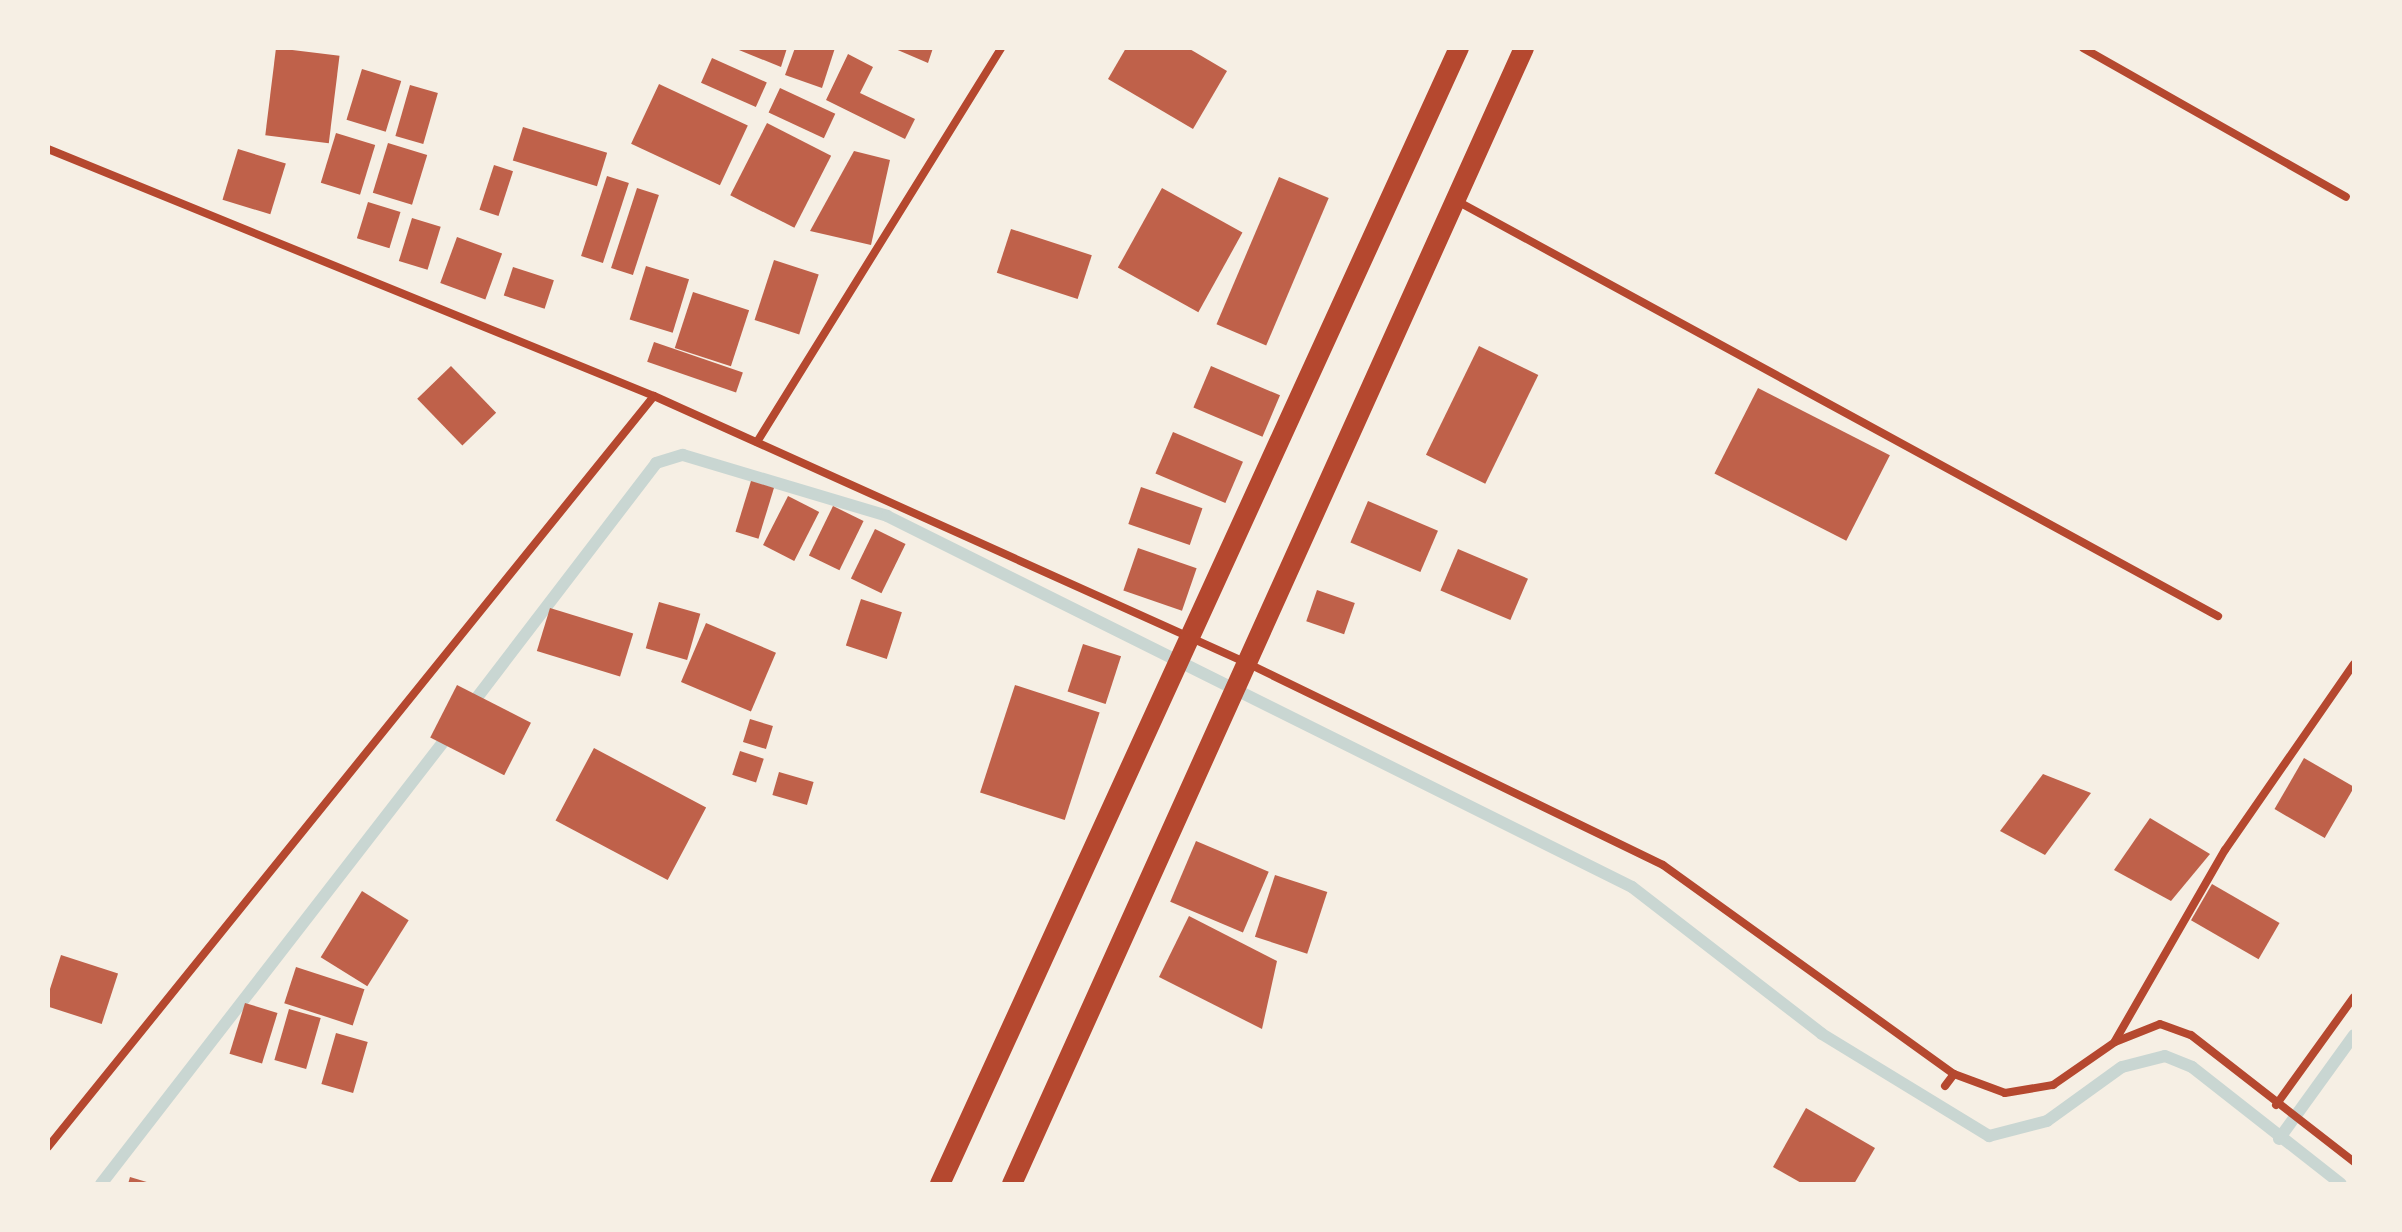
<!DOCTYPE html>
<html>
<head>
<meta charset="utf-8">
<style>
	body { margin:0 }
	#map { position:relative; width:2402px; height:1232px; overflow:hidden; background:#f6efe4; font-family:"Fira Sans",sans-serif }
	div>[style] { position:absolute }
	.stream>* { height:12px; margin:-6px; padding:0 6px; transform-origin:6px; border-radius:6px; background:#c9d6d2 }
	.building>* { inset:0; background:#bf614a; transform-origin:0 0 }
	.minor>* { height:8px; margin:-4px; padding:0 4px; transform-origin:4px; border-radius:4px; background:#b5482f }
	.primary>* { height:20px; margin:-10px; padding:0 10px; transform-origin:10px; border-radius:10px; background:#b5482f }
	span { translate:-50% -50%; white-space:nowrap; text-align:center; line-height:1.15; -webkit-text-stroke:8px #f6efe4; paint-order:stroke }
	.frame { position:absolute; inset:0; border:50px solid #f6efe4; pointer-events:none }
</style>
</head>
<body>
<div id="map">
	<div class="stream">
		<div style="left:469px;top:708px;width:308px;rotate:-52.6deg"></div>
		<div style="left:656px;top:463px;width:28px;rotate:-17deg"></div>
		<div style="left:683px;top:455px;width:213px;rotate:16.6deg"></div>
		<div style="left:887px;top:516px;width:832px;rotate:26.47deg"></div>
		<div style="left:1632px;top:887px;width:240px;rotate:37.7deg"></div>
		<div style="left:1822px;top:1034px;width:196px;rotate:31.4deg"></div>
		<div style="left:1989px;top:1136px;width:60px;rotate:-14.5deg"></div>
		<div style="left:2047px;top:1121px;width:92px;rotate:-35.8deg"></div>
		<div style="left:2122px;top:1067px;width:44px;rotate:-14.3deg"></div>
		<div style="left:2165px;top:1056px;width:29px;rotate:22deg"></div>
		<div style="left:2192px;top:1067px;width:189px;rotate:38.1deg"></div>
		<div style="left:2279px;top:1139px;width:128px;rotate:-54.2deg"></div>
		<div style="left:101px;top:1184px;width:572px;rotate:-52.25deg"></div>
	</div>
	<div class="building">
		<div style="left:276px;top:48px;width:64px;height:88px;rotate:7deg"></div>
		<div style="clip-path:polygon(734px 48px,787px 48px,781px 67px)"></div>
		<div style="clip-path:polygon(795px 48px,835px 48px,822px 88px,785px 75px)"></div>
		<div style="clip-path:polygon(893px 48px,933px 48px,928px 63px)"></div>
		<div style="clip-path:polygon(1126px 48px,1188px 48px,1227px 71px,1193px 129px,1108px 79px)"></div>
		<div style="clip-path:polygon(848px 54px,873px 67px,860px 93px,915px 119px,905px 139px,826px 100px)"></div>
		<div style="left:712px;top:58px;width:60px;height:27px;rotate:24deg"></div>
		<div style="left:362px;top:69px;width:41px;height:53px;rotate:17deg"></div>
		<div style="left:659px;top:84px;width:98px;height:66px;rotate:25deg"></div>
		<div style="left:410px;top:85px;width:29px;height:53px;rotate:16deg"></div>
		<div style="left:780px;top:88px;width:61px;height:27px;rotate:25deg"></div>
		<div style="left:767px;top:123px;width:72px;height:81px;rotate:27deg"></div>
		<div style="left:523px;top:127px;width:88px;height:35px;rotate:17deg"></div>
		<div style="left:336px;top:133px;width:41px;height:52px;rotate:17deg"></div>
		<div style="left:388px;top:143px;width:41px;height:52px;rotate:17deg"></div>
		<div style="left:238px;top:149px;width:50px;height:53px;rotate:17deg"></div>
		<div style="clip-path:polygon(854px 151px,890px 160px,871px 245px,810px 231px)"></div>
		<div style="left:494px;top:165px;width:20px;height:47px;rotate:18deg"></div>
		<div style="left:607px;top:176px;width:23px;height:84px;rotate:18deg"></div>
		<div style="left:1279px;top:177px;width:54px;height:160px;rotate:23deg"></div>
		<div style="left:637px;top:188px;width:23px;height:84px;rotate:18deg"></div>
		<div style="left:1162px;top:188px;width:92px;height:91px;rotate:29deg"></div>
		<div style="left:368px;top:202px;width:34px;height:38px;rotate:17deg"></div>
		<div style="left:412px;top:218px;width:30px;height:45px;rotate:17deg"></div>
		<div style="left:1011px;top:229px;width:85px;height:46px;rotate:18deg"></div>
		<div style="left:457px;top:237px;width:48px;height:49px;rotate:20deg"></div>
		<div style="left:774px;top:260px;width:47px;height:63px;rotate:18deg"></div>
		<div style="left:646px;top:266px;width:45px;height:56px;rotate:17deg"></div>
		<div style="left:513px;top:267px;width:43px;height:30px;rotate:18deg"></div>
		<div style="left:693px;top:292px;width:59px;height:59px;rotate:18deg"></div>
		<div style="left:654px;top:342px;width:94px;height:21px;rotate:19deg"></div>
		<div style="left:1479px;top:346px;width:66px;height:121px;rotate:26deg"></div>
		<div style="left:451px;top:366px;width:65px;height:47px;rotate:46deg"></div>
		<div style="left:1211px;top:366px;width:75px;height:45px;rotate:23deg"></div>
		<div style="left:1758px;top:388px;width:148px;height:96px;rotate:27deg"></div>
		<div style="left:1173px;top:432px;width:76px;height:45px;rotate:23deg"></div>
		<div style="left:751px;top:481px;width:24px;height:53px;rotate:17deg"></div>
		<div style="left:1141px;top:487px;width:65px;height:39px;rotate:19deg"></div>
		<div style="left:788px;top:496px;width:35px;height:55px;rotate:27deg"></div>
		<div style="left:1368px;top:501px;width:76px;height:45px;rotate:23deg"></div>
		<div style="left:833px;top:506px;width:34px;height:55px;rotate:26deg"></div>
		<div style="left:875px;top:529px;width:34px;height:55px;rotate:26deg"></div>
		<div style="left:1138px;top:548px;width:62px;height:45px;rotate:19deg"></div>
		<div style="left:1458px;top:549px;width:76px;height:45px;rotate:23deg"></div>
		<div style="left:1317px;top:590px;width:40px;height:33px;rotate:19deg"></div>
		<div style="left:861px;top:599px;width:43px;height:49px;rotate:18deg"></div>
		<div style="left:659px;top:602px;width:43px;height:48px;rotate:16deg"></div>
		<div style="left:550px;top:608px;width:87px;height:45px;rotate:17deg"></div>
		<div style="left:706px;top:623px;width:76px;height:64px;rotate:23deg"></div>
		<div style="left:1083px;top:644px;width:40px;height:50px;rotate:18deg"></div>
		<div style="left:457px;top:685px;width:83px;height:59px;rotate:27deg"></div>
		<div style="left:1015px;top:685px;width:89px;height:113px;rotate:18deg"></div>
		<div style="left:750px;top:719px;width:24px;height:24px;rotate:17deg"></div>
		<div style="left:594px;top:748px;width:127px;height:82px;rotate:28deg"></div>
		<div style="left:740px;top:751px;width:25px;height:25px;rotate:18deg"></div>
		<div style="left:2304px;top:758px;width:58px;height:59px;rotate:30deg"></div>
		<div style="left:779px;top:772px;width:36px;height:24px;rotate:16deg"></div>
		<div style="clip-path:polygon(2043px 774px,2091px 793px,2045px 855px,2000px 831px)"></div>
		<div style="clip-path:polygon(2150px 818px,2210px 854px,2171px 901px,2114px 870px)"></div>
		<div style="left:1196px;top:841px;width:79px;height:66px;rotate:23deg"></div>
		<div style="left:1275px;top:875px;width:55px;height:65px;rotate:18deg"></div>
		<div style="left:2212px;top:884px;width:78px;height:42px;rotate:30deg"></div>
		<div style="left:362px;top:891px;width:55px;height:78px;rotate:32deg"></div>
		<div style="clip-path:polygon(1189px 916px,1277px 961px,1262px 1029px,1159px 977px)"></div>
		<div style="left:61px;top:955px;width:60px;height:53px;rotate:18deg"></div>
		<div style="left:296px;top:967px;width:72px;height:38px;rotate:18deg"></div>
		<div style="left:245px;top:1003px;width:34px;height:53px;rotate:17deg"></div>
		<div style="left:289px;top:1009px;width:33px;height:53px;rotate:16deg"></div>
		<div style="left:336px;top:1033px;width:33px;height:53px;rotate:16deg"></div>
		<div style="clip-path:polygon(1806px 1108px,1875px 1148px,1854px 1184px,1803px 1184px,1773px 1167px)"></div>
		<div style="clip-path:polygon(130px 1177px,150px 1183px,150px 1184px,128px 1184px)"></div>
	</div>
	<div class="minor">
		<div style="left:2083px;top:48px;width:302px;rotate:29.5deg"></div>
		<div style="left:48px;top:149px;width:654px;rotate:22.18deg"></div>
		<div style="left:654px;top:396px;width:653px;rotate:24.25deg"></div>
		<div style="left:1249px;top:664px;width:460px;rotate:25.9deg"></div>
		<div style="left:1663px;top:865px;width:358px;rotate:35.7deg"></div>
		<div style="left:1954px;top:1074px;width:54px;rotate:20.4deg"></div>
		<div style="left:2005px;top:1093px;width:49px;rotate:-9.5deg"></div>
		<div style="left:2053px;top:1085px;width:75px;rotate:-34.7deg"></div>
		<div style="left:2115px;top:1042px;width:48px;rotate:-21.8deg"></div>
		<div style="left:2160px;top:1024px;width:33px;rotate:20deg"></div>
		<div style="left:2191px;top:1035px;width:207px;rotate:37.9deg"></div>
		<div style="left:1457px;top:201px;width:867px;rotate:28.61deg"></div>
		<div style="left:757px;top:442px;width:463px;rotate:-58.2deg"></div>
		<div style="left:2115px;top:1041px;width:220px;rotate:-60.1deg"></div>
		<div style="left:2225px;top:850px;width:226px;rotate:-55.3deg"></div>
		<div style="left:1945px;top:1086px;width:15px;rotate:-53deg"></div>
		<div style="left:2276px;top:1105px;width:133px;rotate:-54.2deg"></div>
		<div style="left:48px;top:1147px;width:965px;rotate:-51.1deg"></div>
	</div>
	<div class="primary">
		<div style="left:940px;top:1184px;width:1249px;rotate:-65.45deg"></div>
		<div style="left:1012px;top:1184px;width:1246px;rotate:-65.74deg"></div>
	</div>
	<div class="frame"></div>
</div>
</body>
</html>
